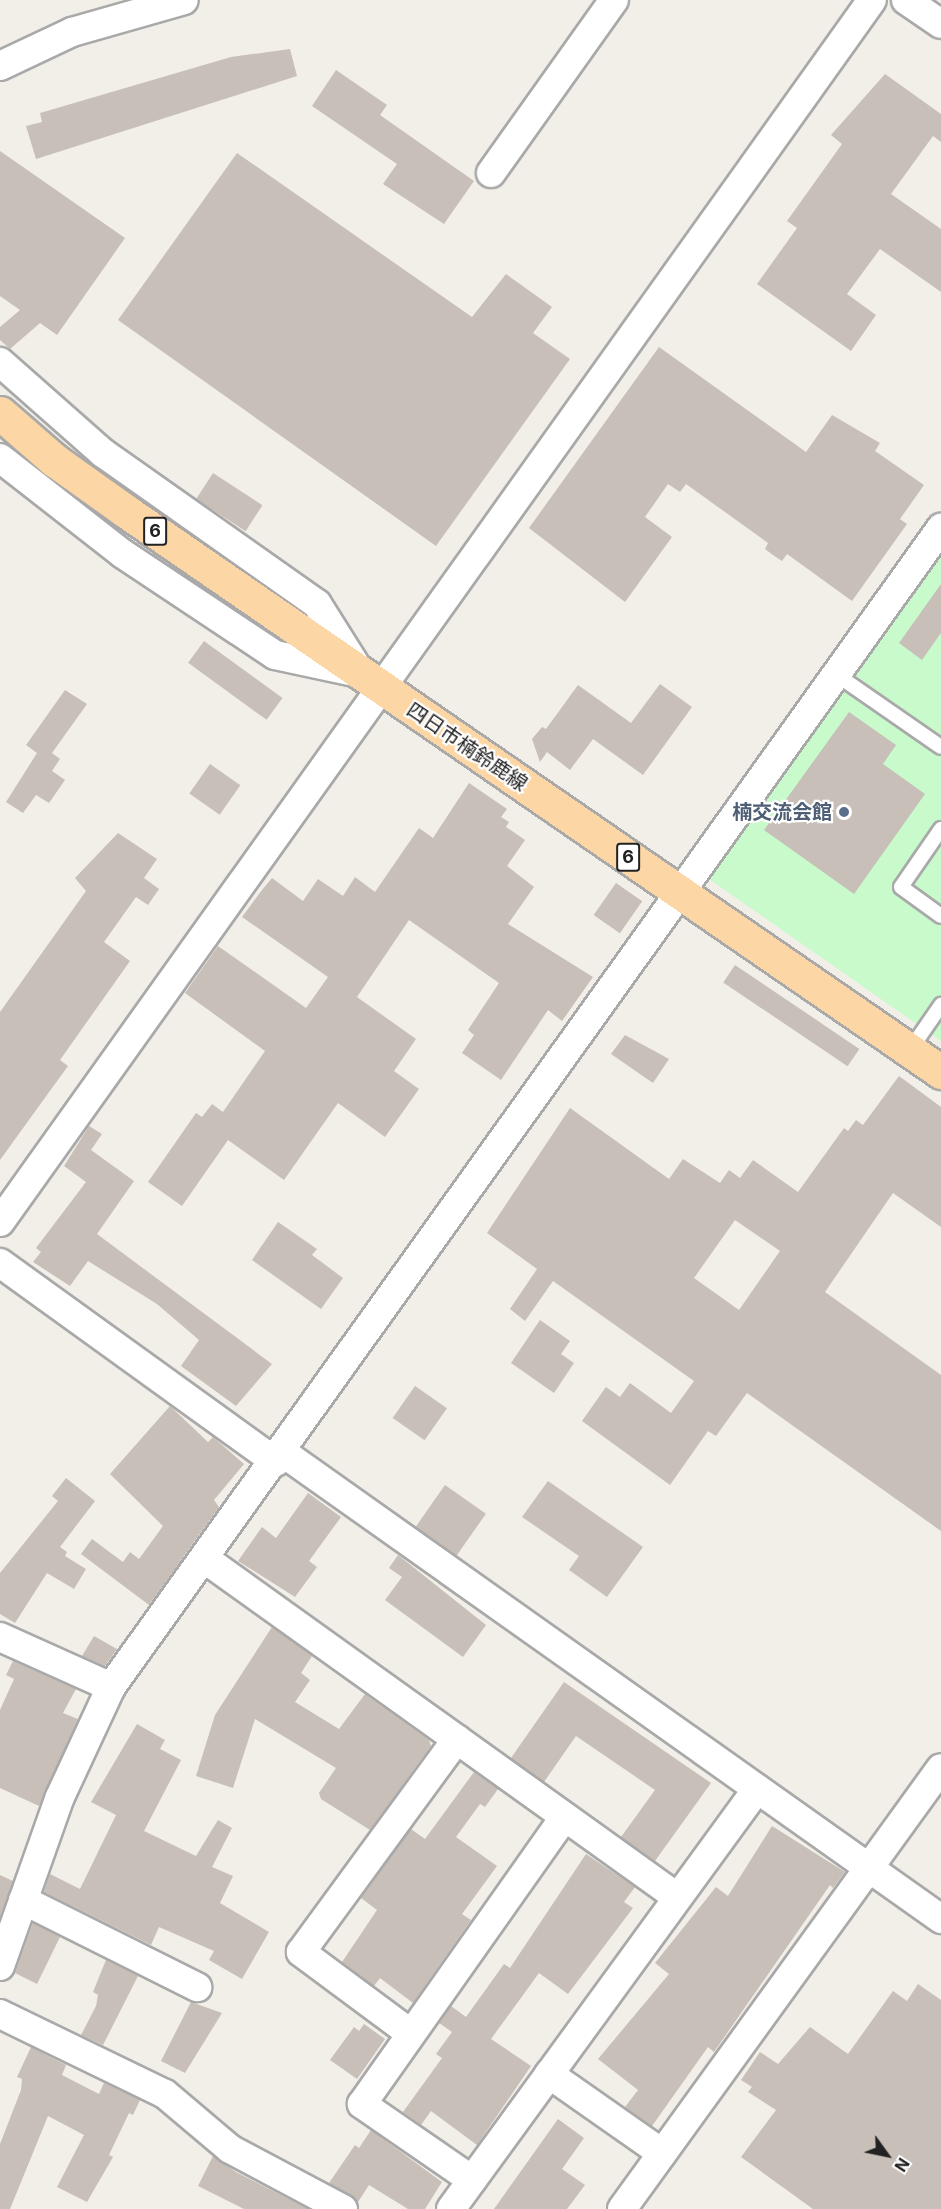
<!DOCTYPE html>
<html>
<head>
<meta charset="utf-8">
<style>
	body { margin:0 }
	#map { position:relative; width:941px; height:2209px; overflow:hidden; background:#f2efe9; font-family:Inter,"Noto Sans JP",sans-serif }
	div>[style] { position:absolute }
	.park>* { inset:0; background:#c8facc }
	.building>* { inset:0; background:#c7bfb8; transform-origin:0 0 }
	.roads { filter:drop-shadow(2px 0 #a9a9a9) drop-shadow(-2px 0 #a9a9a9) drop-shadow(0 2px #a9a9a9) drop-shadow(0 -2px #a9a9a9) }
	.lane>* { height:14px; margin:-7px; padding:0 7px; transform-origin:7px; border-radius:7px; background:#fff }
	.street>* { height:28px; margin:-14px; padding:0 14px; transform-origin:14px; border-radius:14px; background:#fff }
	.primary>* { height:33px; margin:-16.5px; padding:0 16.5px; transform-origin:16.5px; border-radius:16.5px; background:#fcd6a4 }
	.dots>* { width:16px; height:16px; translate:-50% -50%; box-sizing:border-box; border:3px solid #fff; border-radius:50% }
	span { translate:-50% -50%; white-space:nowrap; text-align:center; line-height:1.15; -webkit-text-stroke:4.5px #fff; paint-order:stroke }
	.shield-label span { padding:2px 4px; background:#fff; border:2px solid; border-radius:4px; -webkit-text-stroke-width:0 }
	.shield-label { font-size:18px; color:#222; font-weight:700 }
	.street-label { font-size:20px; color:#222 }
	.service-label { font-size:20px; color:#4e5e75; font-weight:700 }
	.right { translate:-100% -50%; text-align:right }
	.north { position:absolute; left:857px; top:2125px; width:60px; height:60px; -webkit-text-stroke:4px #fff; paint-order:stroke; rotate:123deg; font-size:16px; font-weight:700; line-height:24px; text-align:center; color:#222 }
	.north::after { content:''; display:block; margin:auto; width:21px; height:27px; background:#222; clip-path:polygon(50% 0,100% 100%,50% 72%,0 100%) }
</style>
</head>
<body>
<div id="map">
	<div class="park">
		<div style="clip-path:polygon(941px 553px,941px 1041px,709px 879px)"></div>
	</div>
	<div class="building">
		<div style="clip-path:polygon(290px 49px,297px 76px,36px 159px,26px 126px,42px 122px,40px 113px,231px 57px)"></div>
		<div style="clip-path:polygon(336px 70px,387px 105px,380px 115px,474px 181px,444px 224px,383px 184px,397px 164px,312px 106px)"></div>
		<div style="clip-path:polygon(885px 74px,941px 114px,941px 142px,933px 136px,891px 194px,941px 229px,941px 292px,880px 249px,847px 294px,876px 315px,851px 351px,757px 284px,797px 228px,787px 221px,842px 144px,831px 135px)"></div>
		<div style="clip-path:polygon(0 151px,125px 238px,57px 335px,40px 323px,10px 349px,0 340px,0 327px,20px 310px,0 296px)"></div>
		<div style="clip-path:polygon(237px 153px,472px 317px,506px 274px,552px 307px,533px 333px,570px 359px,436px 546px,118px 320px)"></div>
		<div style="clip-path:polygon(659px 347px,806px 452px,832px 415px,880px 443px,875px 451px,924px 485px,900px 519px,907px 524px,852px 601px,787px 554px,782px 561px,773px 555px,765px 549px,768px 543px,686px 484px,680px 492px,668px 484px,645px 517px,672px 537px,625px 602px,529px 528px)"></div>
		<div style="left:213px;top:473px;width:59px;height:31px;rotate:33deg"></div>
		<div style="clip-path:polygon(941px 584px,941px 633px,922px 660px,899px 643px)"></div>
		<div style="left:204px;top:641px;width:97px;height:27px;rotate:36deg"></div>
		<div style="clip-path:polygon(660px 684px,692px 707px,643px 775px,593px 739px,570px 770px,547px 752px,540px 762px,532px 739px,542px 727px,546px 729px,578px 685px,631px 723px)"></div>
		<div style="clip-path:polygon(65px 690px,87px 704px,52px 753px,60px 759px,52px 771px,65px 780px,49px 803px,36px 795px,23px 813px,6px 802px,37px 753px,26px 745px)"></div>
		<div style="clip-path:polygon(849px 712px,896px 745px,883px 764px,925px 794px,854px 894px,764px 830px)"></div>
		<div style="left:210px;top:764px;width:37px;height:36px;rotate:35deg"></div>
		<div style="clip-path:polygon(469px 783px,507px 809px,501px 817px,509px 822px,506px 827px,525px 840px,507px 866px,534px 887px,508px 924px,593px 977px,562px 1021px,548px 1010px,501px 1080px,462px 1053px,474px 1035px,468px 1030px,499px 983px,409px 920px,357px 997px,416px 1039px,394px 1071px,419px 1089px,385px 1137px,338px 1103px,284px 1180px,228px 1140px,182px 1206px,148px 1182px,196px 1113px,202px 1117px,212px 1104px,223px 1112px,265px 1051px,185px 993px,218px 946px,306px 1008px,328px 977px,242px 917px,262px 890px,272px 878px,303px 901px,318px 879px,343px 896px,355px 877px,375px 892px,419px 828px,433px 838px)"></div>
		<div style="clip-path:polygon(118px 833px,157px 859px,144px 878px,159px 889px,148px 905px,136px 897px,104px 942px,130px 961px,60px 1060px,68px 1066px,0 1160px,0 1012px,86px 891px,75px 878px)"></div>
		<div style="left:616px;top:883px;width:32px;height:39px;rotate:35deg"></div>
		<div style="left:735px;top:965px;width:150px;height:21px;rotate:34deg"></div>
		<div style="clip-path:polygon(625px 1035px,669px 1059px,653px 1083px,611px 1054px)"></div>
		<div style="clip-path:polygon(evenodd,899px 1076px,941px 1107px,941px 1227px,893px 1193px,825px 1292px,941px 1375px,941px 1531px,747px 1393px,716px 1436px,708px 1431px,670px 1485px,582px 1421px,606px 1387px,620px 1397px,630px 1383px,671px 1413px,694px 1381px,553px 1281px,525px 1321px,510px 1309px,537px 1269px,487px 1233px,570px 1108px,669px 1179px,683px 1159px,720px 1183px,729px 1170px,740px 1178px,753px 1160px,798px 1192px,844px 1128px,848px 1131px,856px 1120px,863px 1125px,899px 1076px,735px 1220px,780px 1251px,739px 1310px,694px 1278px,735px 1220px)"></div>
		<div style="clip-path:polygon(89px 1126px,102px 1134px,91px 1150px,134px 1181px,97px 1234px,272px 1364px,236px 1406px,181px 1366px,199px 1340px,157px 1304px,88px 1261px,70px 1286px,33px 1262px,41px 1252px,36px 1248px,86px 1182px,64px 1166px)"></div>
		<div style="clip-path:polygon(278px 1222px,317px 1249px,312px 1255px,343px 1278px,321px 1309px,252px 1260px)"></div>
		<div style="clip-path:polygon(540px 1320px,570px 1341px,561px 1354px,574px 1363px,554px 1393px,511px 1363px)"></div>
		<div style="left:415px;top:1386px;width:39px;height:39px;rotate:35deg"></div>
		<div style="clip-path:polygon(170px 1406px,208px 1442px,213px 1437px,244px 1464px,214px 1500px,219px 1507px,149px 1605px,81px 1554px,92px 1539px,123px 1562px,130px 1552px,139px 1559px,163px 1526px,110px 1474px)"></div>
		<div style="clip-path:polygon(66px 1478px,95px 1501px,60px 1547px,67px 1552px,65px 1556px,86px 1569px,74px 1589px,47px 1573px,15px 1623px,0 1614px,0 1573px,58px 1501px,52px 1496px)"></div>
		<div style="clip-path:polygon(548px 1481px,643px 1547px,607px 1597px,569px 1570px,579px 1556px,522px 1517px)"></div>
		<div style="left:445px;top:1485px;width:50px;height:51px;rotate:35deg"></div>
		<div style="clip-path:polygon(308px 1493px,341px 1517px,309px 1561px,317px 1567px,295px 1597px,238px 1561px,262px 1527px,276px 1538px)"></div>
		<div style="clip-path:polygon(398px 1555px,486px 1625px,463px 1657px,385px 1600px,402px 1577px,389px 1568px)"></div>
		<div style="clip-path:polygon(272px 1627px,312px 1656px,301px 1673px,310px 1680px,295px 1702px,339px 1729px,365px 1694px,429px 1740px,431px 1746px,370px 1830px,321px 1799px,319px 1793px,336px 1768px,255px 1719px,233px 1788px,196px 1776px,215px 1715px)"></div>
		<div style="clip-path:polygon(94px 1636px,117px 1649px,105px 1666px,82px 1656px)"></div>
		<div style="clip-path:polygon(13px 1661px,76px 1689px,63px 1713px,78px 1719px,39px 1806px,0 1788px,0 1710px,14px 1679px,6px 1675px)"></div>
		<div style="clip-path:polygon(564px 1682px,711px 1783px,655px 1861px,621px 1837px,655px 1790px,576px 1736px,544px 1782px,511px 1758px)"></div>
		<div style="clip-path:polygon(137px 1724px,165px 1740px,160px 1749px,181px 1760px,144px 1831px,196px 1856px,218px 1820px,232px 1828px,212px 1867px,233px 1876px,220px 1903px,269px 1932px,242px 1979px,209px 1960px,214px 1951px,159px 1927px,151px 1945px,44px 1892px,50px 1874px,80px 1889px,116px 1815px,91px 1802px)"></div>
		<div style="clip-path:polygon(474px 1772px,498px 1789px,485px 1807px,480px 1804px,456px 1837px,497px 1866px,462px 1914px,471px 1920px,413px 2003px,380px 1978px,374px 1986px,342px 1962px,377px 1910px,361px 1898px,411px 1829px,425px 1839px)"></div>
		<div style="clip-path:polygon(772px 1826px,845px 1872px,833px 1888px,830px 1885px,714px 2052px,708px 2047px,652px 2126px,625px 2107px,638px 2090px,598px 2059px,669px 1974px,655px 1963px,716px 1887px,728px 1896px)"></div>
		<div style="clip-path:polygon(586px 1854px,635px 1887px,624px 1902px,633px 1908px,568px 1994px,539px 1973px,491px 2039px,531px 2066px,477px 2145px,431px 2111px,421px 2125px,403px 2112px,442px 2058px,436px 2054px,452px 2032px,439px 2023px,451px 2006px,466px 2017px,504px 1964px,510px 1968px)"></div>
		<div style="clip-path:polygon(0 1875px,13px 1881px,0 1917px)"></div>
		<div style="clip-path:polygon(33px 1923px,60px 1937px,37px 1984px,15px 1973px)"></div>
		<div style="clip-path:polygon(106px 1960px,138px 1976px,103px 2045px,81px 2035px,96px 2006px,98px 1995px,93px 1992px)"></div>
		<div style="clip-path:polygon(918px 1984px,941px 2000px,941px 2209px,813px 2209px,741px 2157px,776px 2110px,748px 2092px,752px 2087px,741px 2080px,760px 2052px,778px 2064px,810px 2027px,848px 2054px,893px 1991px,907px 2001px)"></div>
		<div style="clip-path:polygon(191px 2002px,222px 2013px,185px 2073px,161px 2061px)"></div>
		<div style="clip-path:polygon(364px 2024px,385px 2039px,357px 2079px,330px 2060px,354px 2027px,359px 2031px)"></div>
		<div style="clip-path:polygon(31px 2047px,66px 2065px,62px 2075px,99px 2094px,104px 2083px,140px 2100px,133px 2115px,129px 2113px,109px 2155px,113px 2157px,87px 2202px,57px 2187px,84px 2135px,48px 2116px,10px 2209px,0 2209px,0 2144px,21px 2090px,22px 2079px,17px 2077px)"></div>
		<div style="clip-path:polygon(558px 2119px,584px 2138px,562px 2169px,585px 2185px,567px 2209px,494px 2209px)"></div>
		<div style="clip-path:polygon(371px 2130px,442px 2182px,425px 2209px,408px 2209px,369px 2185px,358px 2202px,329px 2183px,355px 2145px,359px 2148px)"></div>
		<div style="clip-path:polygon(213px 2156px,236px 2172px,308px 2209px,244px 2209px,198px 2186px)"></div>
	</div>
	<div class="roads">
		<div class="lane">
			<div style="left:837px;top:675px;width:126px;rotate:34.7deg"></div>
			<div style="left:941px;top:829px;width:70px;rotate:124.6deg"></div>
			<div style="left:901px;top:887px;width:49px;rotate:35.9deg"></div>
			<div style="left:910px;top:1050px;width:55px;rotate:-55.4deg"></div>
		</div>
		<div class="street">
			<div style="left:906px;top:0;width:42px;rotate:34.4deg"></div>
			<div style="left:0;top:66px;width:80px;rotate:-25.3deg"></div>
			<div style="left:72px;top:32px;width:116px;rotate:-15.9deg"></div>
			<div style="left:491px;top:173px;width:212px;rotate:-54.6deg"></div>
			<div style="left:0;top:362px;width:137px;rotate:41.5deg"></div>
			<div style="left:103px;top:453px;width:262px;rotate:35.2deg"></div>
			<div style="left:317px;top:604px;width:73px;rotate:57.8deg"></div>
			<div style="left:0;top:458px;width:156px;rotate:38deg"></div>
			<div style="left:123px;top:554px;width:182px;rotate:33.6deg"></div>
			<div style="left:275px;top:655px;width:86px;rotate:12.1deg"></div>
			<div style="left:0;top:1222px;width:1501px;rotate:-54.49deg"></div>
			<div style="left:0;top:1263px;width:340px;rotate:35.8deg"></div>
			<div style="left:282px;top:1452px;width:808px;rotate:35.32deg"></div>
			<div style="left:205px;top:1559px;width:581px;rotate:35.61deg"></div>
			<div style="left:0;top:1637px;width:122px;rotate:24.2deg"></div>
			<div style="left:23px;top:1900px;width:195px;rotate:26.6deg"></div>
			<div style="left:0;top:1966px;width:179px;rotate:-70.5deg"></div>
			<div style="left:60px;top:1797px;width:121px;rotate:-65.1deg"></div>
			<div style="left:111px;top:1687px;width:1426px;rotate:-54.39deg"></div>
			<div style="left:0;top:2014px;width:183px;rotate:25.9deg"></div>
			<div style="left:165px;top:2094px;width:85px;rotate:40.2deg"></div>
			<div style="left:230px;top:2149px;width:128px;rotate:28deg"></div>
			<div style="left:410px;top:2033px;width:136px;rotate:-143.4deg"></div>
			<div style="left:301px;top:1952px;width:264px;rotate:-53.8deg"></div>
			<div style="left:549px;top:2074px;width:138px;rotate:35deg"></div>
			<div style="left:472px;top:2180px;width:134px;rotate:-145.4deg"></div>
			<div style="left:362px;top:2104px;width:350px;rotate:-54.8deg"></div>
			<div style="left:451px;top:2209px;width:520px;rotate:-53.92deg"></div>
			<div style="left:622px;top:2209px;width:544px;rotate:-54.12deg"></div>
		</div>
		<div class="primary">
			<div style="left:0;top:413px;width:72px;rotate:41deg"></div>
			<div style="left:54px;top:460px;width:86px;rotate:35.5deg"></div>
			<div style="left:124px;top:510px;width:992px;rotate:34.52deg"></div>
		</div>
	</div>
	<div class="dots">
		<div style="left:844px;top:812px;background:#5c6f8a"></div>
	</div>
	<div class="shield-label">
		<span style="left:155px;top:531px">6</span>
		<span style="left:628px;top:857px">6</span>
	</div>
	<div class="street-label">
		<span style="left:467px;top:747px;rotate:34deg">四日市楠鈴鹿線</span>
	</div>
	<div class="service-label">
		<span class="right" style="left:832px;top:812px">楠交流会館</span>
	</div>
	<div class="north">N</div>
</div>
</body>
</html>
